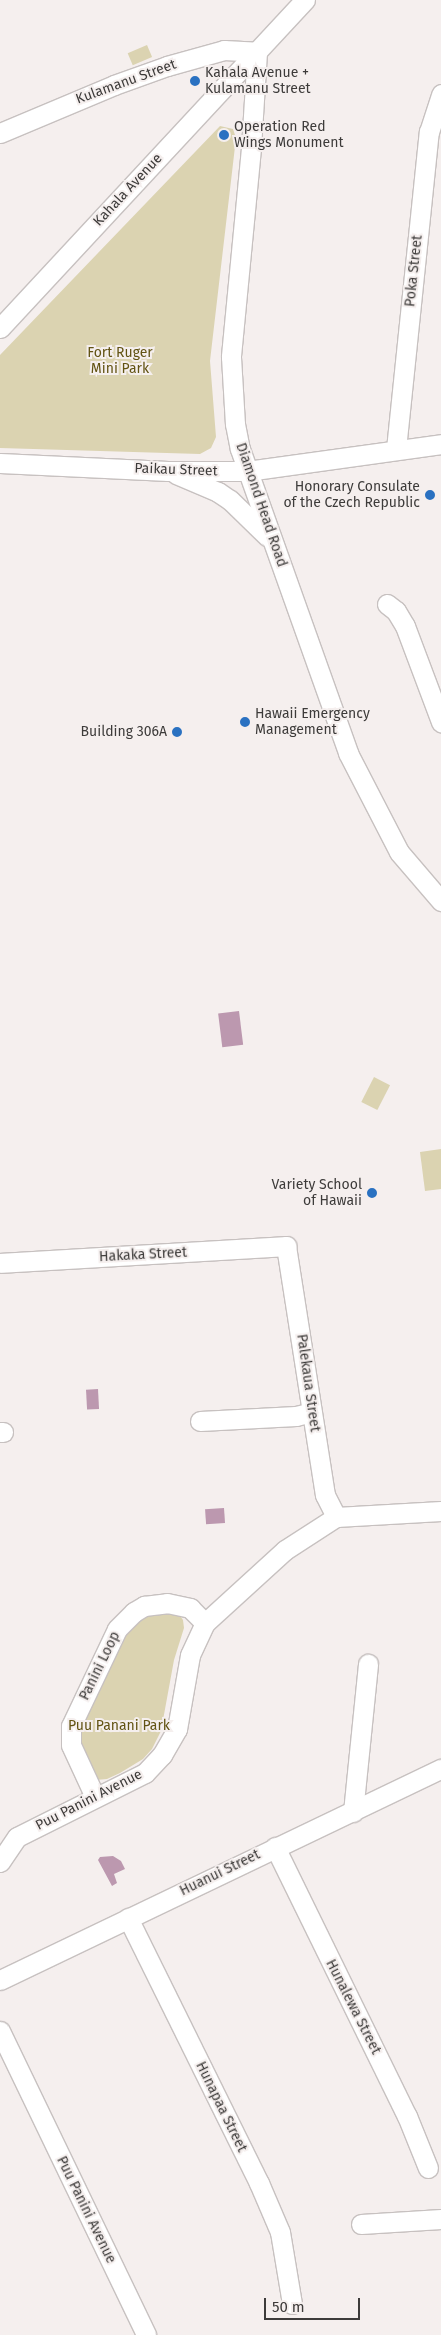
<!DOCTYPE html>
<html>
<head>
<meta charset="utf-8">
<style>
	body { margin:0 }
	#map { position:relative; width:441px; height:2335px; overflow:hidden; background:#f5efee; font-family:"Fira Sans",sans-serif }
	div>[style] { position:absolute }
	.green>* { inset:0; background:#dbd3b1; transform-origin:0 0 }
	.water>* { inset:0; background:#bc98af; transform-origin:0 0 }
	.roads { filter:drop-shadow(1px 0 #c7c1c0) drop-shadow(-1px 0 #c7c1c0) drop-shadow(0 1px #c7c1c0) drop-shadow(0 -1px #c7c1c0) }
	.minor>* { height:19px; margin:-9.5px; padding:0 9.5px; transform-origin:9.5px; border-radius:9.5px; background:#fff }
	.dots>* { width:14px; height:14px; translate:-50% -50%; box-sizing:border-box; border:2px solid #f5efee; border-radius:50% }
	span { translate:-50% -50%; white-space:nowrap; text-align:center; line-height:1.15; -webkit-text-stroke:4px #f5efee; paint-order:stroke }
	.poi-label { font-size:14px; color:#3d3b3a }
	.left { translate:0 -50%; text-align:left }
	.right { translate:-100% -50%; text-align:right }
	.street-label { font-size:14px; color:#3d3b3a }
	.park-label { font-size:14px; color:#625313 }
	.scale { position:absolute; left:264px; top:2298px; width:96px; height:22px; box-sizing:border-box; border:2px solid #3d3b3a; border-top:0; padding-left:6px; font-size:15px; line-height:18px; white-space:nowrap; color:#3d3b3a; -webkit-text-stroke:4px #f5efee; paint-order:stroke }
</style>
</head>
<body>
<div id="map">
	<div class="green">
		<div style="left:147px;top:45px;width:13px;height:21px;rotate:67deg"></div>
		<div style="clip-path:polygon(220px 126px,233px 129px,236px 138px,210px 361px,216px 437px,211px 448px,200px 454px,0 448px,0 355px)"></div>
		<div style="left:374px;top:1077px;width:18px;height:28px;rotate:27deg"></div>
		<div style="clip-path:polygon(441px 1149px,441px 1189px,425px 1191px,420px 1152px)"></div>
		<div style="clip-path:polygon(160px 1611px,178px 1613px,183px 1620px,184px 1628px,174px 1660px,161px 1731px,152px 1749px,143px 1759px,120px 1773px,107px 1779px,96px 1780px,76px 1744px,80px 1715px,115px 1643px,140px 1616px)"></div>
	</div>
	<div class="water">
		<div style="left:239px;top:1011px;width:34px;height:21px;rotate:83deg"></div>
		<div style="left:98px;top:1389px;width:20px;height:12px;rotate:87deg"></div>
		<div style="left:224px;top:1508px;width:15px;height:19px;rotate:86deg"></div>
		<div style="clip-path:polygon(113px 1856px,121px 1861px,125px 1869px,114px 1874px,117px 1883px,112px 1886px,98px 1860px,100px 1857px)"></div>
	</div>
	<div class="roads">
		<div class="minor">
			<div style="left:257px;top:52px;width:96px;rotate:93.6deg"></div>
			<div style="left:251px;top:148px;width:210px;rotate:95.5deg"></div>
			<div style="left:231px;top:357px;width:67px;rotate:86.6deg"></div>
			<div style="left:235px;top:424px;width:25px;rotate:79deg"></div>
			<div style="left:240px;top:449px;width:323px;rotate:70.4deg"></div>
			<div style="left:348px;top:753px;width:111px;rotate:62.7deg"></div>
			<div style="left:399px;top:852px;width:65px;rotate:49.4deg"></div>
			<div style="left:0;top:133px;width:124px;rotate:-22.8deg"></div>
			<div style="left:114px;top:85px;width:56px;rotate:-19.7deg"></div>
			<div style="left:167px;top:66px;width:59px;rotate:-15.7deg"></div>
			<div style="left:224px;top:50px;width:33px;rotate:3deg"></div>
			<div style="left:0;top:328px;width:448px;rotate:-47.1deg"></div>
			<div style="left:396px;top:449px;width:319px;rotate:-84.1deg"></div>
			<div style="left:429px;top:132px;width:40px;rotate:-72deg"></div>
			<div style="left:0;top:463px;width:168px;rotate:2.7deg"></div>
			<div style="left:168px;top:471px;width:79px"></div>
			<div style="left:247px;top:471px;width:196px;rotate:-7.9deg"></div>
			<div style="left:176px;top:474px;width:46px;rotate:23.2deg"></div>
			<div style="left:218px;top:492px;width:14px;rotate:34deg"></div>
			<div style="left:230px;top:500px;width:52px;rotate:44.2deg"></div>
			<div style="left:387px;top:604px;width:11px;rotate:38deg"></div>
			<div style="left:396px;top:611px;width:17px;rotate:59deg"></div>
			<div style="left:405px;top:626px;width:103px;rotate:69.4deg"></div>
			<div style="left:0;top:1263px;width:287px;rotate:-3.4deg"></div>
			<div style="left:286px;top:1246px;width:252px;rotate:81.1deg"></div>
			<div style="left:325px;top:1495px;width:25px;rotate:63deg"></div>
			<div style="left:200px;top:1421px;width:96px;rotate:-3deg"></div>
			<div style="left:296px;top:1416px;width:16px;rotate:-14deg"></div>
			<div style="left:0;top:1432px;width:3px"></div>
			<div style="left:95px;top:1797px;width:57px;rotate:-114.8deg"></div>
			<div style="left:71px;top:1745px;width:19px;rotate:-90deg"></div>
			<div style="left:71px;top:1726px;width:107px;rotate:-64.6deg"></div>
			<div style="left:117px;top:1629px;width:24px;rotate:-45deg"></div>
			<div style="left:134px;top:1612px;width:12px;rotate:-31deg"></div>
			<div style="left:144px;top:1606px;width:23px;rotate:-7deg"></div>
			<div style="left:167px;top:1603px;width:24px;rotate:12deg"></div>
			<div style="left:190px;top:1608px;width:21px;rotate:45deg"></div>
			<div style="left:353px;top:1812px;width:149px;rotate:-84.2deg"></div>
			<div style="left:275px;top:1847px;width:300px;rotate:63.9deg"></div>
			<div style="left:407px;top:2116px;width:56px;rotate:68deg"></div>
			<div style="left:0;top:1862px;width:30px;rotate:-56deg"></div>
			<div style="left:17px;top:1837px;width:143px;rotate:-26.6deg"></div>
			<div style="left:145px;top:1773px;width:25px;rotate:-47deg"></div>
			<div style="left:162px;top:1755px;width:30px;rotate:-60deg"></div>
			<div style="left:177px;top:1729px;width:75px;rotate:-80deg"></div>
			<div style="left:190px;top:1655px;width:35px;rotate:-65deg"></div>
			<div style="left:205px;top:1623px;width:108px;rotate:-42.4deg"></div>
			<div style="left:285px;top:1550px;width:61px;rotate:-32.9deg"></div>
			<div style="left:336px;top:1517px;width:105px;rotate:-3.3deg"></div>
			<div style="left:128px;top:1918px;width:296px;rotate:63.7deg"></div>
			<div style="left:259px;top:2183px;width:53px;rotate:66.8deg"></div>
			<div style="left:280px;top:2232px;width:73px;rotate:80.5deg"></div>
			<div style="left:0;top:1980px;width:489px;rotate:-25.6deg"></div>
			<div style="left:0;top:2031px;width:337px;rotate:64.3deg"></div>
			<div style="left:361px;top:2224px;width:80px;rotate:-3.6deg"></div>
		</div>
	</div>
	<div class="dots">
		<div style="left:195px;top:81px;background:#2a71c1"></div>
		<div style="left:224px;top:135px;background:#2a71c1"></div>
		<div style="left:430px;top:495px;background:#2a71c1"></div>
		<div style="left:245px;top:722px;background:#2a71c1"></div>
		<div style="left:177px;top:732px;background:#2a71c1"></div>
		<div style="left:372px;top:1193px;background:#2a71c1"></div>
	</div>
	<div class="poi-label">
		<span class="left" style="left:205px;top:81px">Kahala Avenue +<br>Kulamanu Street</span>
		<span class="left" style="left:234px;top:135px">Operation Red<br>Wings Monument</span>
		<span class="right" style="left:420px;top:495px">Honorary Consulate<br>of the Czech Republic</span>
		<span class="left" style="left:255px;top:722px">Hawaii Emergency<br>Management</span>
		<span class="right" style="left:167px;top:732px">Building 306A</span>
		<span class="right" style="left:362px;top:1193px">Variety School<br>of Hawaii</span>
	</div>
	<div class="street-label">
		<span style="left:126px;top:82px;rotate:-20deg">Kulamanu Street</span>
		<span style="left:128px;top:190px;rotate:-47deg">Kahala Avenue</span>
		<span style="left:414px;top:271px;rotate:-84deg">Poka Street</span>
		<span style="left:176px;top:470px;rotate:2deg">Paikau Street</span>
		<span style="left:261px;top:505px;rotate:71deg">Diamond Head Road</span>
		<span style="left:143px;top:1255px;rotate:-3deg">Hakaka Street</span>
		<span style="left:308px;top:1383px;rotate:82deg">Palekaua Street</span>
		<span style="left:100px;top:1666px;rotate:-64deg">Panini Loop</span>
		<span style="left:89px;top:1800px;rotate:-27deg">Puu Panini Avenue</span>
		<span style="left:220px;top:1873px;rotate:-26deg">Huanui Street</span>
		<span style="left:353px;top:2007px;rotate:63deg">Hunalewa Street</span>
		<span style="left:221px;top:2107px;rotate:64deg">Hunapaa Street</span>
		<span style="left:86px;top:2210px;rotate:64deg">Puu Panini Avenue</span>
	</div>
	<div class="park-label">
		<span style="left:120px;top:361px">Fort Ruger<br>Mini Park</span>
		<span style="left:119px;top:1726px">Puu Panani Park</span>
	</div>
	<div class="scale">50 m</div>
</div>
</body>
</html>
